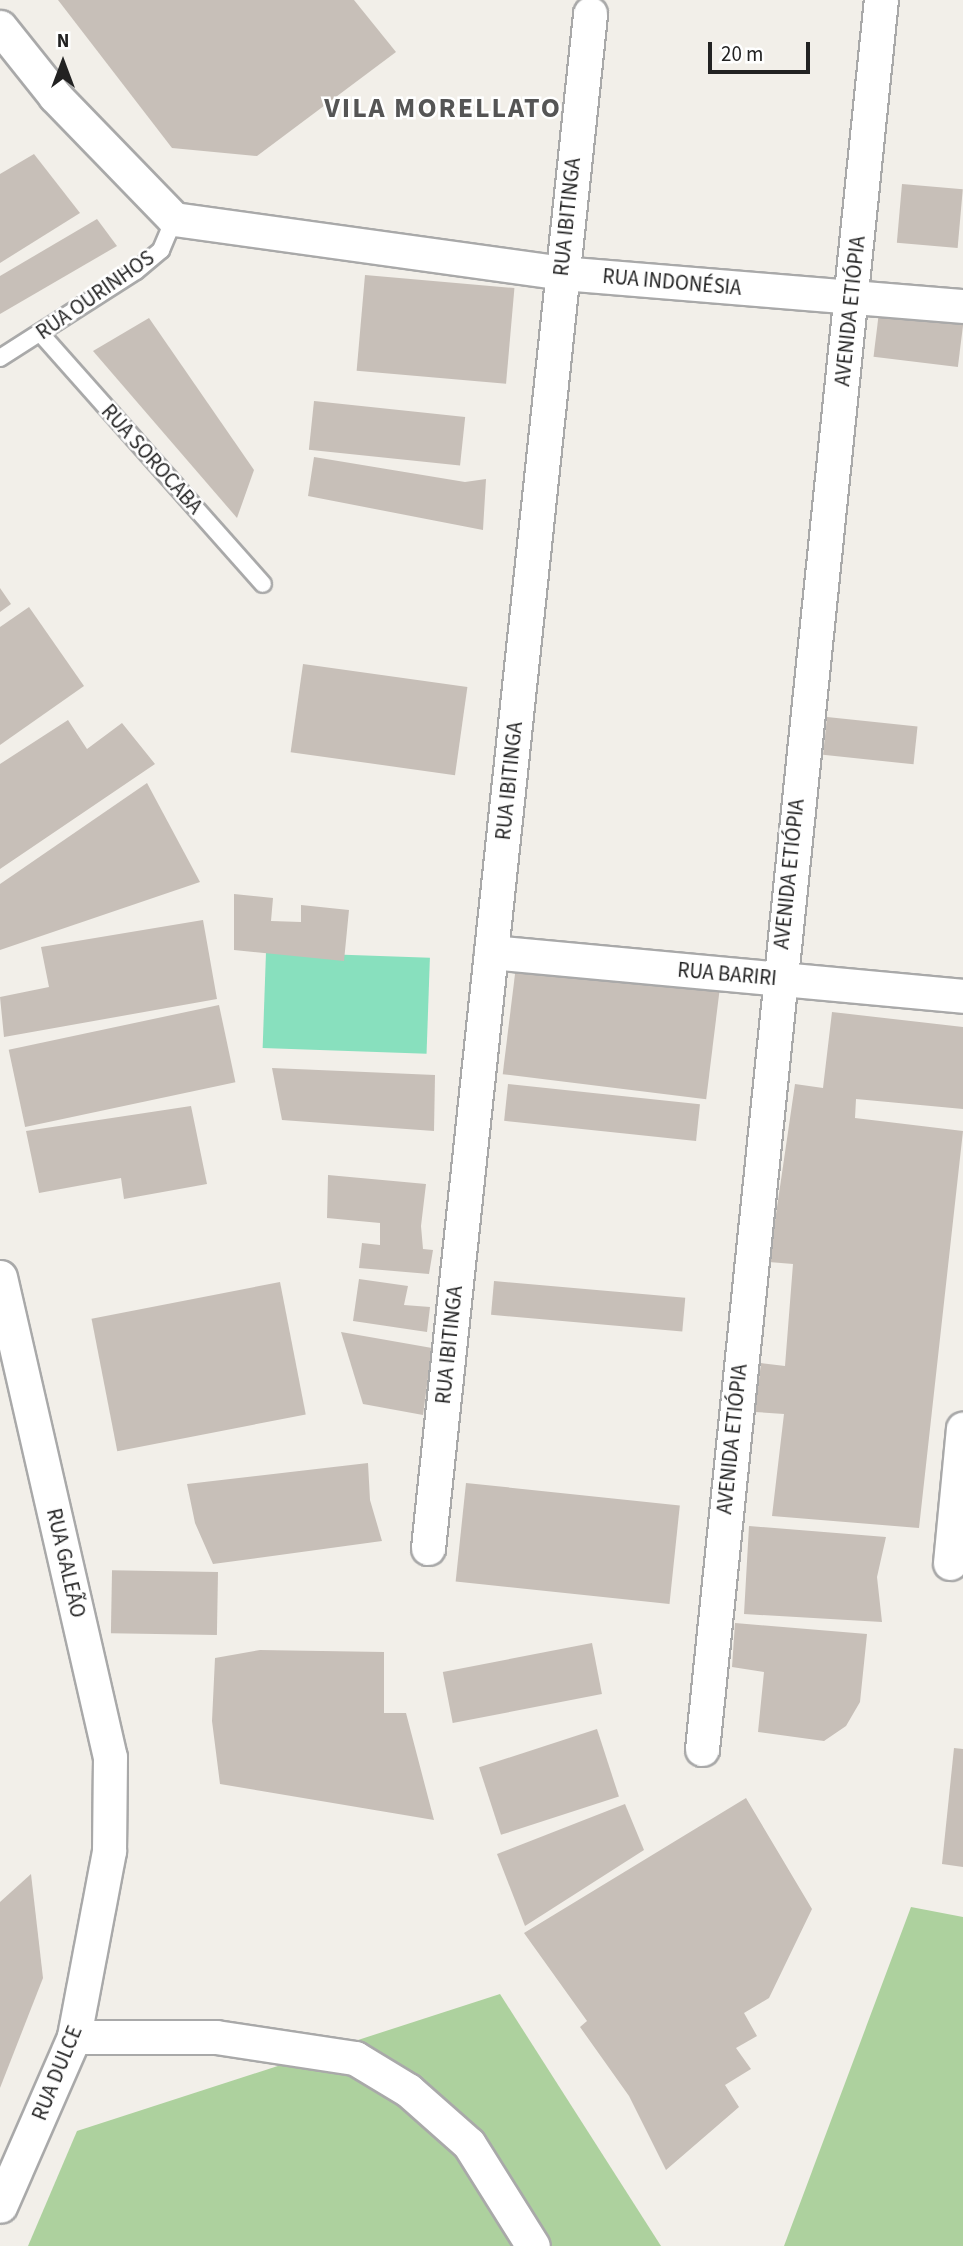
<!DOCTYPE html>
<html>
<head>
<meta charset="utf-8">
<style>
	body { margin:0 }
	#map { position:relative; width:963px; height:2246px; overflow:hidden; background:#f2efe9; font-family:"Source Sans 3",sans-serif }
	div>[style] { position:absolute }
	.forest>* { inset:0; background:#add19e }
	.pitch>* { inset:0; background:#88e0be; transform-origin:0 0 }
	.building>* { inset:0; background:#c7bfb8; transform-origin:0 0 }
	.roads { filter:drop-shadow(2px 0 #a9a9a9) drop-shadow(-2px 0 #a9a9a9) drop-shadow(0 2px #a9a9a9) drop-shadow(0 -2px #a9a9a9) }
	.service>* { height:16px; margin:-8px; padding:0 8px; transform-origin:8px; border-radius:8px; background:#fff }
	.minor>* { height:33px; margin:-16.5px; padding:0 16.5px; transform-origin:16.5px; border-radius:16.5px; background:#fff }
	span { translate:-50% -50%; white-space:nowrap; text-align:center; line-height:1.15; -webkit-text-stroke:5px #fff; paint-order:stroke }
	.street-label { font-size:21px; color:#222 }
	.district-label { font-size:28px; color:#555; font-weight:700; letter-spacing:2px }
	.north { position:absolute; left:28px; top:28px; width:70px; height:70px; -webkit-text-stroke:5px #fff; paint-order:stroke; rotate:0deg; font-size:19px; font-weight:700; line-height:28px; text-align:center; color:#222 }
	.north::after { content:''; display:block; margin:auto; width:24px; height:32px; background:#222; clip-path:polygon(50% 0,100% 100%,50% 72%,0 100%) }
	.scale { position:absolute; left:708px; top:42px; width:102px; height:32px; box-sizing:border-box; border:4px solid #222; border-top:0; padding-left:9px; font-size:21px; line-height:24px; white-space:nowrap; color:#222; -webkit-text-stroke:5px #fff; paint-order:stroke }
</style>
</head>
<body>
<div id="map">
	<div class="forest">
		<div style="clip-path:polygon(911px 1907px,963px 1917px,963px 2246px,784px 2246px)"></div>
		<div style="clip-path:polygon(500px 1994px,661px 2246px,28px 2246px,77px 2131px)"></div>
	</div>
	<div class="pitch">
		<div style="left:266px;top:952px;width:164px;height:96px;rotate:2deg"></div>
	</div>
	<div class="building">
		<div style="clip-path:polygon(58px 0,354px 0,396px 52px,257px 156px,172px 148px)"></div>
		<div style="clip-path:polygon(34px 154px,80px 213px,0 263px,0 174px)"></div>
		<div style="left:902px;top:184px;width:61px;height:59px;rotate:5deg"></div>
		<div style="clip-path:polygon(97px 219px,117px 246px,0 314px,0 276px)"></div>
		<div style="left:365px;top:275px;width:150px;height:96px;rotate:5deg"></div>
		<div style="left:879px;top:312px;width:85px;height:45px;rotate:7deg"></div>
		<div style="clip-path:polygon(149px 318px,254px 470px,237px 518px,93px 351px)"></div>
		<div style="left:314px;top:401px;width:152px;height:49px;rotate:6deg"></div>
		<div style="clip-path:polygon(314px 457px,465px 482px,486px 479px,483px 530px,308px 496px)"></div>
		<div style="clip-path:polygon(0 588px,11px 604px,0 612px)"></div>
		<div style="clip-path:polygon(29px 607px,84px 686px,0 745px,0 627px)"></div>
		<div style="left:303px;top:664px;width:166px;height:89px;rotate:8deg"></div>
		<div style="left:827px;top:717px;width:91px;height:38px;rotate:6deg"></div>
		<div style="clip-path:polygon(68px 720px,87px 749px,122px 723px,155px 764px,0 869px,0 764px)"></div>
		<div style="clip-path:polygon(147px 783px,200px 882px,0 950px,0 884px)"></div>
		<div style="clip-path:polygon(234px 894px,273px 898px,271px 921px,301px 922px,301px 905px,349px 910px,344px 961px,234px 950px)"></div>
		<div style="clip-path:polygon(203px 920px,217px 999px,4px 1037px,0 997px,49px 987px,41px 947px)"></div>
		<div style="left:516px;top:966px;width:205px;height:109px;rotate:7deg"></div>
		<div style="left:219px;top:1005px;width:79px;height:215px;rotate:78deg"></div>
		<div style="clip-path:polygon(832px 1012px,963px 1027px,963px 1109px,856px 1099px,855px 1118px,963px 1131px,919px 1528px,772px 1516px,784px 1414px,755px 1412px,761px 1363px,785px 1366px,793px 1264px,769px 1262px,795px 1084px,823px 1088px)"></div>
		<div style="clip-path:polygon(272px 1068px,435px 1075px,434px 1131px,282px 1120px)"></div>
		<div style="left:508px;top:1084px;width:193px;height:37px;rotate:6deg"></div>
		<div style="clip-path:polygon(191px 1106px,207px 1184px,124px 1199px,121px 1178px,39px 1193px,26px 1131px)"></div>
		<div style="clip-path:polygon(328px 1175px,426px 1184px,421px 1226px,423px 1249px,433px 1250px,429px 1274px,359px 1268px,362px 1243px,380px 1245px,380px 1223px,327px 1218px)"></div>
		<div style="clip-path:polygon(359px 1279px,408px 1286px,404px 1305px,430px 1307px,427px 1332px,353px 1321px)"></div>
		<div style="left:494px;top:1281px;width:192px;height:34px;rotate:5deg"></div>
		<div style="left:280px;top:1282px;width:135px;height:192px;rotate:79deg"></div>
		<div style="clip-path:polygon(341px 1332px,432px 1348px,423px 1415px,363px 1404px)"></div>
		<div style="clip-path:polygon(368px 1463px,370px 1500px,382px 1541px,213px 1564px,195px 1523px,187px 1484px)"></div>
		<div style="left:466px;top:1483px;width:215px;height:99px;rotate:6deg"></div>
		<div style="clip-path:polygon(749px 1526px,886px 1537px,877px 1577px,882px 1622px,744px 1614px)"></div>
		<div style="left:218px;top:1572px;width:63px;height:106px;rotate:91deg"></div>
		<div style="clip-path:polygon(735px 1623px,867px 1634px,860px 1702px,846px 1726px,824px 1741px,758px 1732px,764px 1672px,732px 1667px)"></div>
		<div style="left:592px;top:1643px;width:52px;height:152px;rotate:79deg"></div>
		<div style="clip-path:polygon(260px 1650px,384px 1652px,384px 1713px,406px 1713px,434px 1820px,220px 1784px,212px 1721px,215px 1658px)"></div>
		<div style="left:597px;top:1729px;width:71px;height:124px;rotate:72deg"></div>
		<div style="clip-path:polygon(954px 1748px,963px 1749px,963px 1867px,942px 1864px)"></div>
		<div style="clip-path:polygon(746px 1798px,812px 1909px,769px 1998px,744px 2013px,757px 2036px,736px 2048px,751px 2069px,725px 2085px,739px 2107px,666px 2170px,629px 2096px,580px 2027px,587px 2021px,524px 1933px)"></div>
		<div style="clip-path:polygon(625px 1804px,644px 1850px,525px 1926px,497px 1854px)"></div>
		<div style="clip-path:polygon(31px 1874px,43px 1978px,0 2088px,0 1902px)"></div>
	</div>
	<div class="roads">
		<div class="service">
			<div style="left:41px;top:334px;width:334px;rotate:48.4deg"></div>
			<div style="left:0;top:358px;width:161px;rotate:-32.6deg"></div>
			<div style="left:136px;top:271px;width:33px;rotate:-40deg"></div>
			<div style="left:161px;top:250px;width:34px;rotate:-67deg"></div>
		</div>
		<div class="minor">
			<div style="left:0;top:27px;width:88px;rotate:51.4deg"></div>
			<div style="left:55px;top:96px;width:171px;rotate:45.9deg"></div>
			<div style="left:174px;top:219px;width:391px;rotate:7.9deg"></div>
			<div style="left:561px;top:273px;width:403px;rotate:4.7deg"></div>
			<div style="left:491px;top:952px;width:474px;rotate:5.3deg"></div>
			<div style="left:0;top:1277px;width:492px;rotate:77.1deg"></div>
			<div style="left:110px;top:1757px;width:94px;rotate:90.6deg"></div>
			<div style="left:109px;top:1851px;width:189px;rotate:100.7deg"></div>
			<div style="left:74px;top:2037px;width:184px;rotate:113.6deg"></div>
			<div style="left:428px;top:1548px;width:1543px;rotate:-83.97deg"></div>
			<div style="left:950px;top:1563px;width:135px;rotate:-84.5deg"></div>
			<div style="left:702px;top:1749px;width:1758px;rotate:-84.16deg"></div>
			<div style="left:74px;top:2037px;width:142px"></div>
			<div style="left:216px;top:2037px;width:141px;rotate:8.6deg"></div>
			<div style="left:355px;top:2058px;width:62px;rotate:31.1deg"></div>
			<div style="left:408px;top:2090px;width:81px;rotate:41.5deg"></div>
			<div style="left:469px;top:2144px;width:120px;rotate:57.9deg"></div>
		</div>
	</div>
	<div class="street-label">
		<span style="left:567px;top:217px;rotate:-84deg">RUA IBITINGA</span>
		<span style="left:672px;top:282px;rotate:5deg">RUA INDONÉSIA</span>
		<span style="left:95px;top:295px;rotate:-35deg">RUA OURINHOS</span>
		<span style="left:850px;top:311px;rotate:-84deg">AVENIDA ETIÓPIA</span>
		<span style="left:152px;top:459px;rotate:48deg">RUA SOROCABA</span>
		<span style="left:509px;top:781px;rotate:-84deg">RUA IBITINGA</span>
		<span style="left:789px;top:874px;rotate:-84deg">AVENIDA ETIÓPIA</span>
		<span style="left:727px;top:974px;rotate:5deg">RUA BARIRI</span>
		<span style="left:449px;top:1345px;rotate:-84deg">RUA IBITINGA</span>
		<span style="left:732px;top:1439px;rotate:-84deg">AVENIDA ETIÓPIA</span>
		<span style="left:66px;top:1563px;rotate:77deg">RUA GALEÃO</span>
		<span style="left:57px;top:2073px;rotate:-68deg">RUA DULCE</span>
	</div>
	<div class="district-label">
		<span style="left:443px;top:108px">VILA MORELLATO</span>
	</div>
	<div class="north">N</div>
	<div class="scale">20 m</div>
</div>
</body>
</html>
